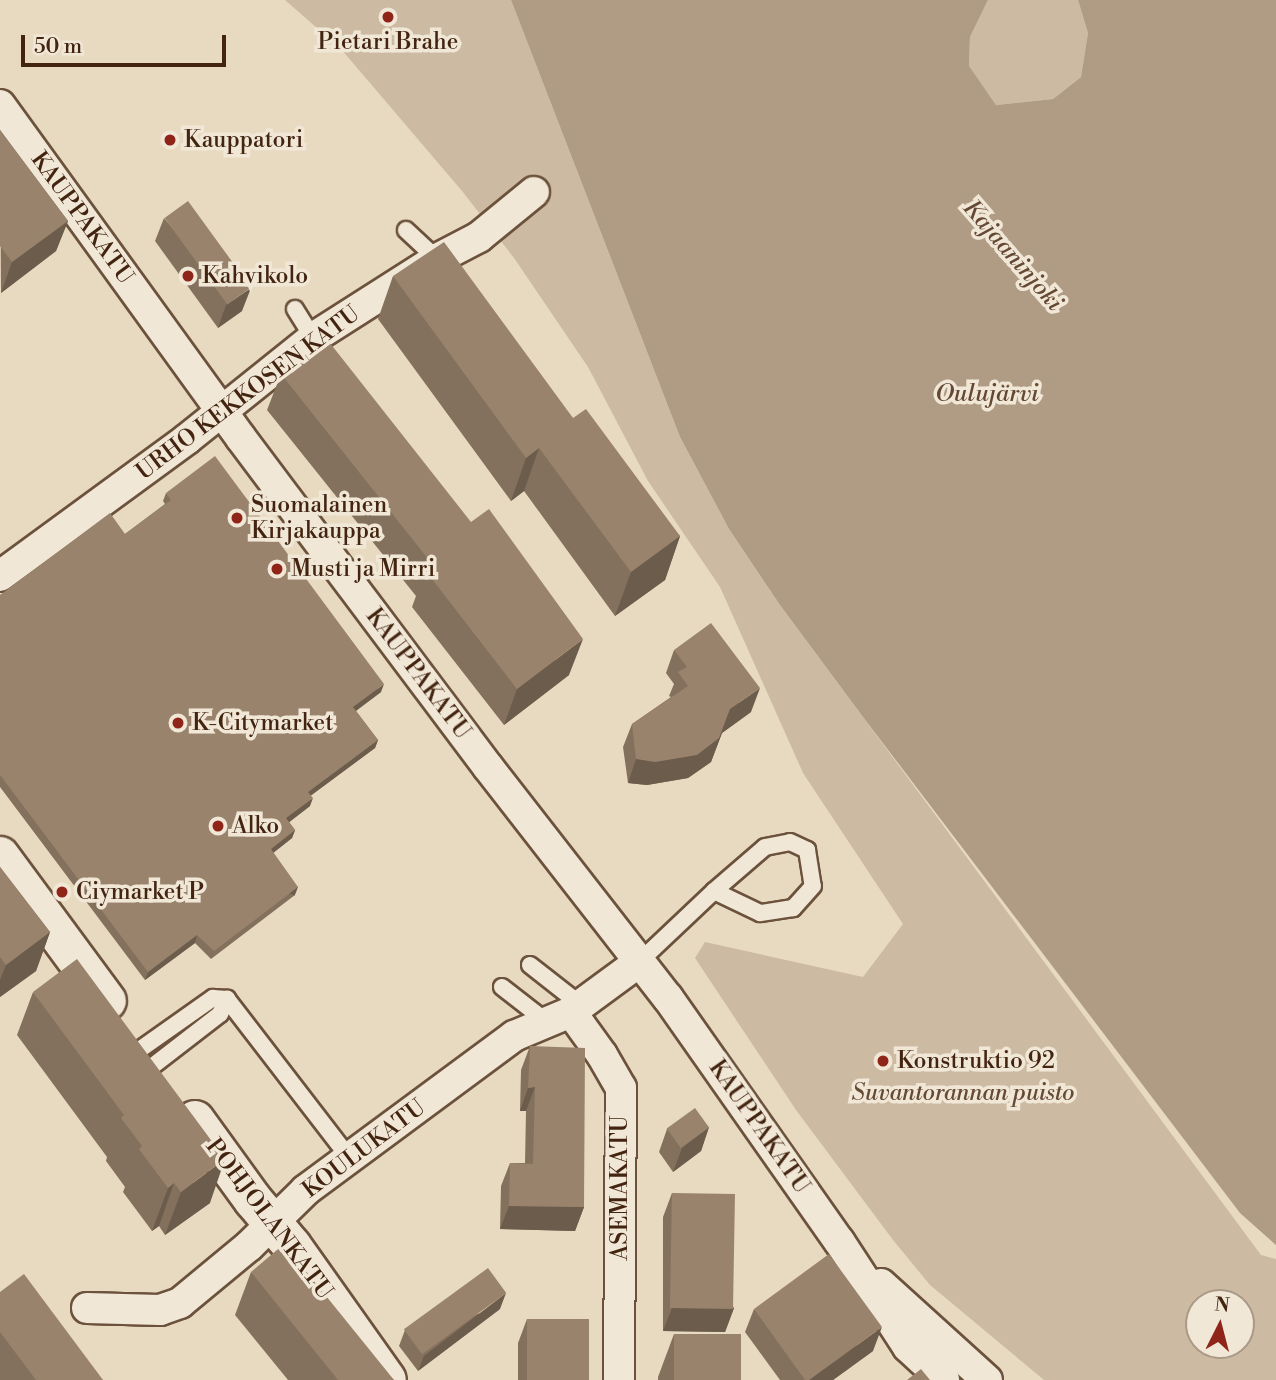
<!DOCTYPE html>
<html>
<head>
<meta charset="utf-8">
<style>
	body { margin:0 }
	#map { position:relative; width:1276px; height:1380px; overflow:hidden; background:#e8dac0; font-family:"Libre Bodoni",serif }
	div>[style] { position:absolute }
	.green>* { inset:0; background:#ccbba2 }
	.water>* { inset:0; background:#b09c84 }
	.roads { filter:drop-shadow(2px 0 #6c523c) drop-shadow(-2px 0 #6c523c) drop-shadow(0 2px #6c523c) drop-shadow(0 -2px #6c523c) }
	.lane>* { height:16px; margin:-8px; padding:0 8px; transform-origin:8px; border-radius:8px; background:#f0e7d6 }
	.street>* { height:30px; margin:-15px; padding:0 15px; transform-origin:15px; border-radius:15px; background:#f0e7d6 }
	.secondary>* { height:38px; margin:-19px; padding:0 19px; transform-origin:19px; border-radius:19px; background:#f0e7d6 }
	.wall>* { inset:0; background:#84715d }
	.shaded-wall>* { inset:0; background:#6b5c4c; transform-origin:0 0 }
	.building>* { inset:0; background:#99836c; transform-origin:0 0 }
	.dots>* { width:19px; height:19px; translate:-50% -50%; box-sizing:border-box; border:4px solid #f0e7d6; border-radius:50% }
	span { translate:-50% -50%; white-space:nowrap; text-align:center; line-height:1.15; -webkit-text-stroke:7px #f0e7d6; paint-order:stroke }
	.poi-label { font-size:23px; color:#432410 }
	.left { translate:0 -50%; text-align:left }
	.street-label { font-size:23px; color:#432410 }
	.park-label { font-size:23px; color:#654a34; font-style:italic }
	.water-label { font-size:24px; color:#644833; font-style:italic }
	.north { position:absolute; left:1185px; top:1289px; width:70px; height:70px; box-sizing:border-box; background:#f0e7d6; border:2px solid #ab9987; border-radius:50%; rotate:6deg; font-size:19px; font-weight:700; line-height:28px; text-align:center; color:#432410 }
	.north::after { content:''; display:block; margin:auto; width:24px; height:32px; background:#8f2418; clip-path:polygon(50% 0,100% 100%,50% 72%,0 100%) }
	.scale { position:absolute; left:21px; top:35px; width:205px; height:32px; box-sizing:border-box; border:4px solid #432410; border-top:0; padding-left:9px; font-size:21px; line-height:24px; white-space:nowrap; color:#432410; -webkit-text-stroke:5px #f0e7d6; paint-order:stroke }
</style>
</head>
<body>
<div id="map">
	<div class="green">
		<div style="clip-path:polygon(evenodd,285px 0,511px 0,680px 437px,729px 529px,780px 605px,1261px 1255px,1276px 1259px,1276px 1380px,1044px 1380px,930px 1285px,893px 1240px,796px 1110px,695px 958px,705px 942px,863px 977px,903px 924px,803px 773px,720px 587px,648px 481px,588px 367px,514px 258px,462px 191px,341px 49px,285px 0,1199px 1303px,1241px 1303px,1241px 1345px,1199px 1345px,1199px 1303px)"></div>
		<div style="clip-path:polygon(988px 0,1078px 0,1088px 33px,1081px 77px,1053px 99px,996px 105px,969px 67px,970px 37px)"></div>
	</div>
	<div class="water">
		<div style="clip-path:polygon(511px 0,988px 0,970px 37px,969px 66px,996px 105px,1053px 99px,1081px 77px,1088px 33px,1078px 0,1276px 0,1276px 1245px,1240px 1213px,863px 717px,780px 605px,729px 529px,680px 437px)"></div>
	</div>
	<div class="roads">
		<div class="lane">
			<div style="left:406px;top:230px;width:42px;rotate:43.1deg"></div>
			<div style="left:295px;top:309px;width:34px;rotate:58deg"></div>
			<div style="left:639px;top:962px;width:103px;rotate:-43.4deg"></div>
			<div style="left:714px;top:891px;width:67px;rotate:-40.8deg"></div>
			<div style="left:765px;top:847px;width:25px;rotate:-11deg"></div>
			<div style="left:790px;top:842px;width:19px;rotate:25deg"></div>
			<div style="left:807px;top:850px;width:36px;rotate:81deg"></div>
			<div style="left:813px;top:886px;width:30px;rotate:132deg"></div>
			<div style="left:793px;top:908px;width:33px;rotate:171deg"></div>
			<div style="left:760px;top:913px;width:51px;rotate:-154.4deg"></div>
			<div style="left:530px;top:965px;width:65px;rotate:38.1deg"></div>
			<div style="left:502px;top:987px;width:57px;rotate:37.9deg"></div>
			<div style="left:227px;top:999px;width:202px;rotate:52.4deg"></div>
			<div style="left:142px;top:1048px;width:87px;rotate:-35.2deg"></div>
			<div style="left:213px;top:998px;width:14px;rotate:4deg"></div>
			<div style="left:154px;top:1065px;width:83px;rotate:-37.7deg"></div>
			<div style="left:220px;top:1014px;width:17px;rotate:-65deg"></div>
		</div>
		<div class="street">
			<div style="left:0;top:105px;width:411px;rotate:54.1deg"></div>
			<div style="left:241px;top:438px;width:411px;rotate:53.1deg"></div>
			<div style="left:488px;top:767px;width:293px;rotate:52.1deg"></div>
			<div style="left:668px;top:998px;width:297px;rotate:54.9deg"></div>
			<div style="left:839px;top:1241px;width:126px;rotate:56.9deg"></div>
			<div style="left:908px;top:1347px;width:49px;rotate:42.5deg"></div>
			<div style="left:0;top:576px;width:232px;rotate:-36.2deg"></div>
			<div style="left:187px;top:439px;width:161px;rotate:-38.7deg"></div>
			<div style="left:313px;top:338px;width:147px;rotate:-32.5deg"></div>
			<div style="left:437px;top:259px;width:47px;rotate:-27.6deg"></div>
			<div style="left:479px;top:237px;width:71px;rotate:-39.3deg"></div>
			<div style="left:571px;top:1012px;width:53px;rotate:54.2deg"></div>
			<div style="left:602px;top:1055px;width:38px;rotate:60deg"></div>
			<div style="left:621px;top:1088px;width:292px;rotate:90.4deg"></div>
			<div style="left:881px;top:1284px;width:143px;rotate:42.2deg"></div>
			<div style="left:87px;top:1308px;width:73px;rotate:1.6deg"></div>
			<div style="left:160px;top:1310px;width:21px;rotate:-19deg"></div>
			<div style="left:180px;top:1303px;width:89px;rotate:-39.6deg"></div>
			<div style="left:249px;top:1246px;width:80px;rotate:-44.5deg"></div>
			<div style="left:306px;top:1190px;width:259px;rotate:-36.5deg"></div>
			<div style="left:514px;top:1036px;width:62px;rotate:-22.8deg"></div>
			<div style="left:571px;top:1012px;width:84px;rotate:-36.3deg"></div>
		</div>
		<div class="secondary">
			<div style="left:0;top:856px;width:180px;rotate:53.6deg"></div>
			<div style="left:195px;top:1120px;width:99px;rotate:54.1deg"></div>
			<div style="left:253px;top:1200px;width:60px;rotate:49.7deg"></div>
			<div style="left:292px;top:1246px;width:164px;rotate:54.7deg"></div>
		</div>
	</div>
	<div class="wall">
		<div style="clip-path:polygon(0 130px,68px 221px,56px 251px,1px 293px)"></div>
		<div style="clip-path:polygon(164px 218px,242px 311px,218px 328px,155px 241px)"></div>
		<div style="clip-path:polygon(393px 276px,573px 418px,680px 536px,665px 580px,615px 616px,524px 491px,511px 501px,378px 319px)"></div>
		<div style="clip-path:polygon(281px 374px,569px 675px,504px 725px,412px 607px,416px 596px,267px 410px)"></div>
		<div style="clip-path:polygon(166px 493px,381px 692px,356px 711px,378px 740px,375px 748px,311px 795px,310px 806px,289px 822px,295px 830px,292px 838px,273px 853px,295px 895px,211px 959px,195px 943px,145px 980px,0 787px,0 595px,125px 534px,165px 504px,163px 501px)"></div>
		<div style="clip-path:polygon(674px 650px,751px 712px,722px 733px,711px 762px,688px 778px,647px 785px,628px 783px,623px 747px,632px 724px,671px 697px,669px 696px,674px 684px,666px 673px)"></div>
		<div style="clip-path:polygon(0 867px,50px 932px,36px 971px,0 997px)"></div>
		<div style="clip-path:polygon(33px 992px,210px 1203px,165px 1235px,159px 1226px,152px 1231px,123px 1192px,125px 1187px,106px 1161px,107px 1157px,17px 1035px)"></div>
		<div style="clip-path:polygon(530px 1046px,584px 1207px,575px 1231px,500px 1229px,501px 1186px,510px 1163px,525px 1163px,526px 1111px,520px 1111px,521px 1070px)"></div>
		<div style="clip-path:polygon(709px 1127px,701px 1151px,673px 1172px,659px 1152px,667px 1129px)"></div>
		<div style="clip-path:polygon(672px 1193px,734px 1308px,725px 1332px,663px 1331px,663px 1217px)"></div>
		<div style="clip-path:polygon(251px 1272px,394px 1380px,288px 1380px,235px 1315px)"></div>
		<div style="clip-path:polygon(0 1292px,103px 1380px,0 1380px)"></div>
		<div style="clip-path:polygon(500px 1309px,418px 1371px,399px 1346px,405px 1330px)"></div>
		<div style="clip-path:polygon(754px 1309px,873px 1351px,833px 1380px,780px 1380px,745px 1332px)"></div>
		<div style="clip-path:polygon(527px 1319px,588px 1380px,518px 1380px,518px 1343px)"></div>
		<div style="clip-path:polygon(674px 1334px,741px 1380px,658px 1380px,658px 1377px)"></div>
	</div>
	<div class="shaded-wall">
		<div style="clip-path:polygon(68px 221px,56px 251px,1px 293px,12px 262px)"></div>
		<div style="clip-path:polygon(251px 288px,242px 311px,218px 328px,226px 305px)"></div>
		<div style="clip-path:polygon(539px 448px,524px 491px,511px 501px,526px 458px)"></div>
		<div style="clip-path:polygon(680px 536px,665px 580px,615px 616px,631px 572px)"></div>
		<div style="clip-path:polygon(583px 639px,569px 675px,504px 725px,517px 689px)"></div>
		<div style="clip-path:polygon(384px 684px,381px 692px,350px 715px,353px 707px)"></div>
		<div style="clip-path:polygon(760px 688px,751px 712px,722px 733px,711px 762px,688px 778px,647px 785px,628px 783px,636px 759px,730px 709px)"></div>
		<div style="clip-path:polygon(378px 740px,375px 748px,305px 800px,308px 792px)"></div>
		<div style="clip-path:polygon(313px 798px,310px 806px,283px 827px,286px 818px)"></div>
		<div style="clip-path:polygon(295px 830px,292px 838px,268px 857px,271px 849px)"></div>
		<div style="left:298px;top:887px;width:9px;height:106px;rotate:111deg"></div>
		<div style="clip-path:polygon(50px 932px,36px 971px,0 997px,0 980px,6px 965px)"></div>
		<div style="clip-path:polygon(197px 935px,195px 943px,145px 980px,148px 972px)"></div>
		<div style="clip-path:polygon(535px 1087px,526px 1111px,520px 1111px,528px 1088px)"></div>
		<div style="clip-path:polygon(709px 1127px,701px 1151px,673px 1172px,682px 1148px)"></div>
		<div style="clip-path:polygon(225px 1159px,210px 1203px,165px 1235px,181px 1192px)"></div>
		<div style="clip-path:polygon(174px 1183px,159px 1226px,152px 1231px,168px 1188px)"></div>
		<div style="clip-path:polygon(509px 1206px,584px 1207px,575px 1231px,500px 1229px)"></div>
		<div style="clip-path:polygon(506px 1293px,500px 1309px,418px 1371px,424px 1356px)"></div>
		<div style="clip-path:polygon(672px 1308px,734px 1308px,725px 1332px,663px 1331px)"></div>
		<div style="clip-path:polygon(882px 1327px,873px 1351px,833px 1380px,809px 1380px)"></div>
	</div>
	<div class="building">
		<div style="clip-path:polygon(0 130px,68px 221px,12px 262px,0 246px)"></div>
		<div style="left:188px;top:201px;width:107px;height:29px;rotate:54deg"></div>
		<div style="clip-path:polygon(444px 242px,573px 418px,586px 409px,680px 536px,631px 572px,539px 448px,526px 458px,393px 276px)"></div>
		<div style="clip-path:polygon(326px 338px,471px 522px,489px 509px,583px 639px,517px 689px,425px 570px,433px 565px,281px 374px)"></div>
		<div style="clip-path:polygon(215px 456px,384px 684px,353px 707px,378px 740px,308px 792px,313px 798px,286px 818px,295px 830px,271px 849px,298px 887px,214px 951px,197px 935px,148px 972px,0 775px,0 595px,110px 513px,125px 534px,171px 500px,166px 493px)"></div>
		<div style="clip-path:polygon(711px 623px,760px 688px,730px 709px,719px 738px,697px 755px,655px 762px,636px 759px,632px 724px,688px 686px,678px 672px,687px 667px,674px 650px)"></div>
		<div style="clip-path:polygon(0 867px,50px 932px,6px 965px,0 957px)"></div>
		<div style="clip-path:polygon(77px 959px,225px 1159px,181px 1192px,174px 1183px,168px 1188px,139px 1149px,142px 1146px,121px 1118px,124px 1115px,33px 992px)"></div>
		<div style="clip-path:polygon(530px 1046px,585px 1048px,584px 1207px,509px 1206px,510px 1163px,533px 1164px,535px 1087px,528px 1088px)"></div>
		<div style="left:695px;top:1108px;width:24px;height:35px;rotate:54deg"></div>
		<div style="left:672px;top:1193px;width:63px;height:115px;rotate:1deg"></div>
		<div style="clip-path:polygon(284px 1244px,394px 1380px,338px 1380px,251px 1272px)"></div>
		<div style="clip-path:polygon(829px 1254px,882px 1327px,809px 1380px,805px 1380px,754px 1309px)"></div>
		<div style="left:488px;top:1268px;width:31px;height:104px;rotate:54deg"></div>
		<div style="clip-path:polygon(24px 1274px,103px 1380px,36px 1380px,0 1332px,0 1292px)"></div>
		<div style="left:527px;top:1319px;width:62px;height:61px"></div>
		<div style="left:674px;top:1334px;width:67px;height:46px"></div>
		<div style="clip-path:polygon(921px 1369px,930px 1380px,907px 1380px)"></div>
	</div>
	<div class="dots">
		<div style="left:388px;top:17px;background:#8f2418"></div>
		<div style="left:170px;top:140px;background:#8f2418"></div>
		<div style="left:188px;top:276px;background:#8f2418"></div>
		<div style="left:237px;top:518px;background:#8f2418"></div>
		<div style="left:277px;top:569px;background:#8f2418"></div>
		<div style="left:178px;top:723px;background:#8f2418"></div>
		<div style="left:218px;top:826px;background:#8f2418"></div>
		<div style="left:62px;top:892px;background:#8f2418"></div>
		<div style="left:883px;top:1061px;background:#8f2418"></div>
	</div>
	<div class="poi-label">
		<span style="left:388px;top:42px">Pietari Brahe</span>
		<span class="left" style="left:184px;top:140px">Kauppatori</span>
		<span class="left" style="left:202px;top:276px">Kahvikolo</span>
		<span class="left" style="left:251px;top:518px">Suomalainen<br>Kirjakauppa</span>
		<span class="left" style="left:291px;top:569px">Musti ja Mirri</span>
		<span class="left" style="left:192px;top:723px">K-Citymarket</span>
		<span class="left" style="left:232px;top:826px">Alko</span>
		<span class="left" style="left:76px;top:892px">Ciymarket P</span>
		<span class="left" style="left:897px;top:1061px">Konstruktio 92</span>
	</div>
	<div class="street-label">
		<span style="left:82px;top:218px;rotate:54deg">KAUPPAKATU</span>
		<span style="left:248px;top:393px;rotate:-37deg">URHO KEKKOSEN KATU</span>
		<span style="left:418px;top:674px;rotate:53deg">KAUPPAKATU</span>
		<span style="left:759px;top:1127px;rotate:55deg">KAUPPAKATU</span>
		<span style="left:364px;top:1149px;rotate:-37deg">KOULUKATU</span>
		<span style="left:620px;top:1188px;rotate:-90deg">ASEMAKATU</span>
		<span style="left:269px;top:1219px;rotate:53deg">POHJOLANKATU</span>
	</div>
	<div class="park-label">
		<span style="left:963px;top:1093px">Suvantorannan puisto</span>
	</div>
	<div class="water-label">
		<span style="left:1012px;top:256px;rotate:49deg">Kajaaninjoki</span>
		<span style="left:987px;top:395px">Oulujärvi</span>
	</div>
	<div class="north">N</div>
	<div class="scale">50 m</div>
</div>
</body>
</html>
